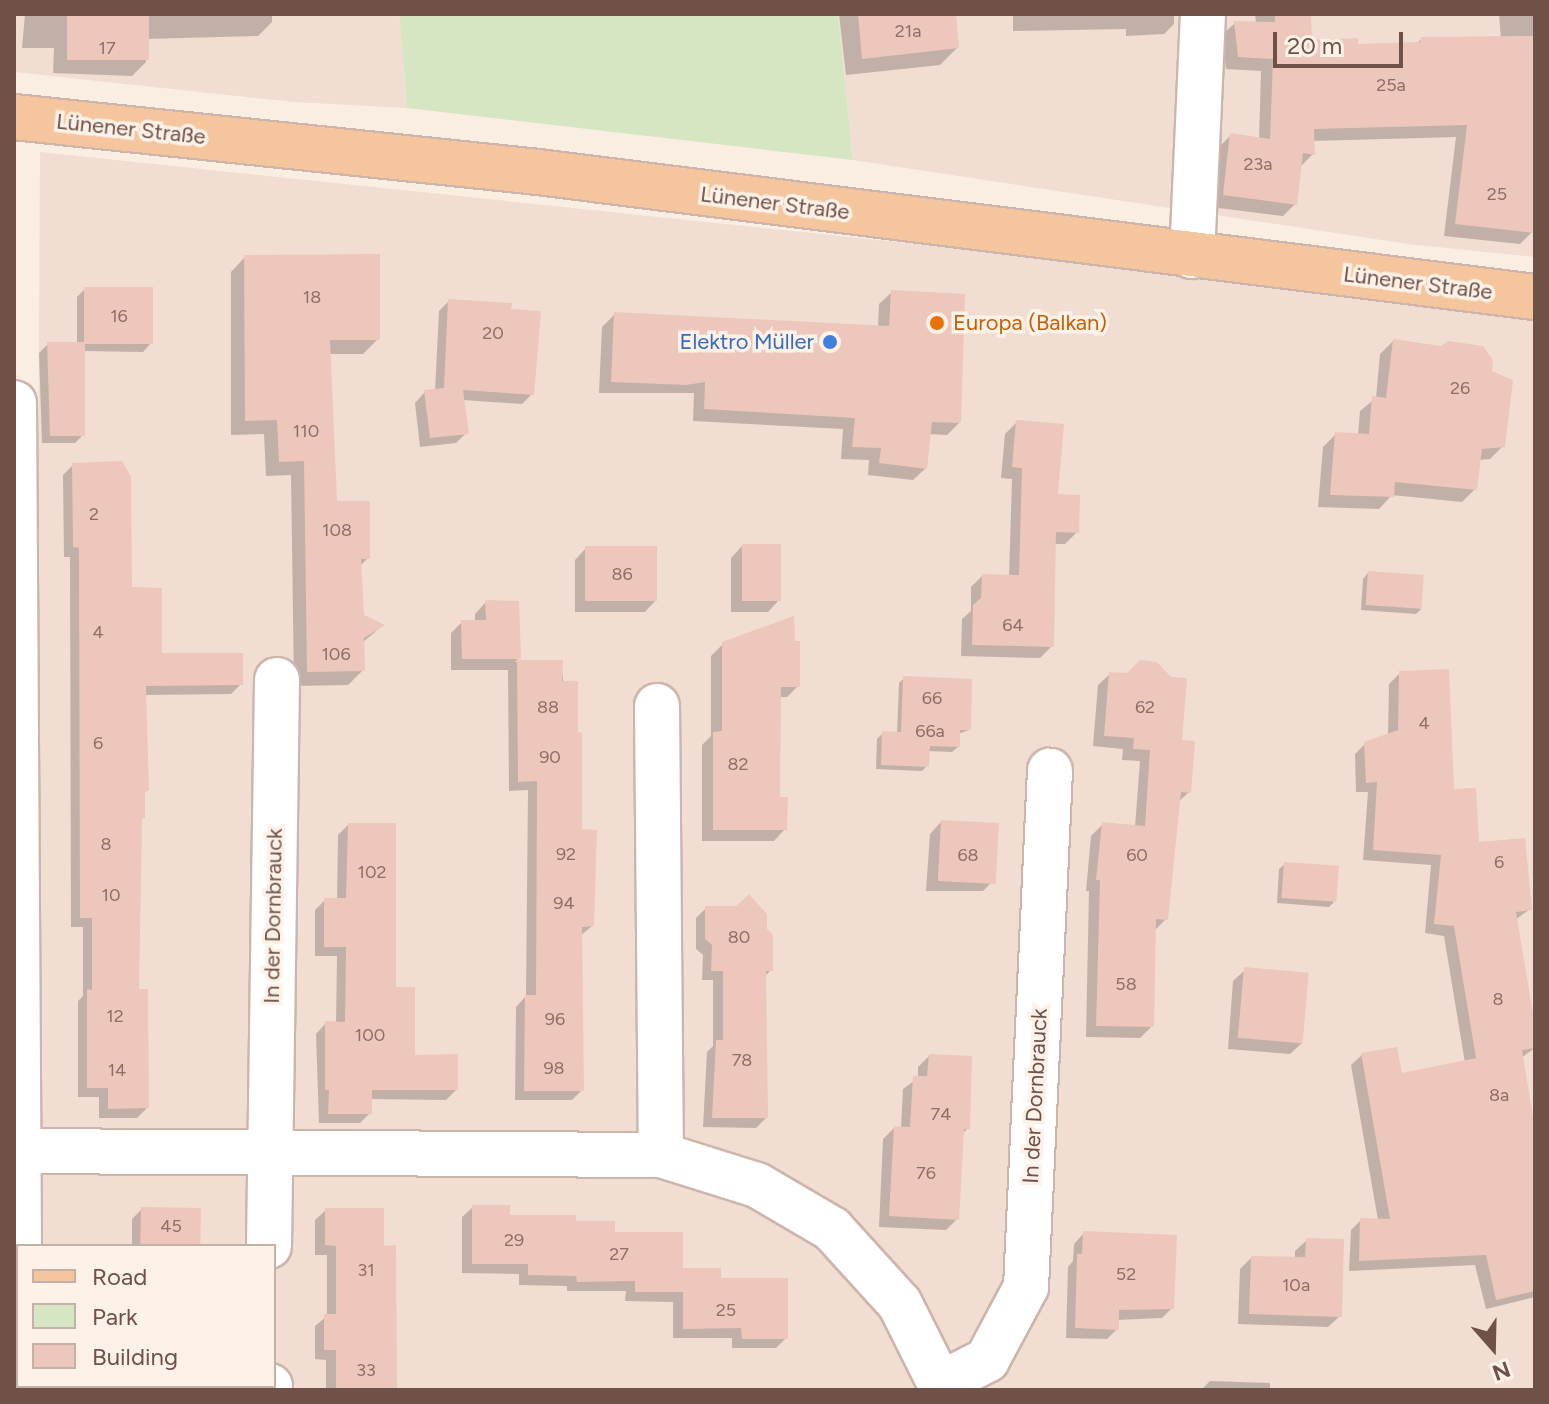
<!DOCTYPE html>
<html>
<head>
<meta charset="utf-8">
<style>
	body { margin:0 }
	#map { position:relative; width:1549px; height:1404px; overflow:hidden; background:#faede2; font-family:Figtree,sans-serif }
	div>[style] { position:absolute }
	.residential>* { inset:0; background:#f1ddd1 }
	.green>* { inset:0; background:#d7e6c2 }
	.shadow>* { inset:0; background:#0003; transform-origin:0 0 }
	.building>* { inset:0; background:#edc7bb; transform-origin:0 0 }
	.roads { filter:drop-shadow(2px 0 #cdb5ac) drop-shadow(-2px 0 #cdb5ac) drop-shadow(0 2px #cdb5ac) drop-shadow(0 -2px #cdb5ac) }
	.minor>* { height:44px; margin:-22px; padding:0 22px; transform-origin:22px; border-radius:22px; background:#fff }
	.major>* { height:44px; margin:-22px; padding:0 22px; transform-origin:22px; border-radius:22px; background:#f5c69e }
	.dots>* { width:22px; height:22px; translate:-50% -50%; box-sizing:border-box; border:4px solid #fef1e7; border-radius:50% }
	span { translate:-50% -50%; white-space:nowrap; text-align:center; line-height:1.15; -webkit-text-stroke:7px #fef1e7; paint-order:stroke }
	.number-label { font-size:18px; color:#8f6e66 }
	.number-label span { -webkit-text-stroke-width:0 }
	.street-label { font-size:22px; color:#70514a }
	.food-label { font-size:22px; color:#c56008 }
	.left { translate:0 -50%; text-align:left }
	.shop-label { font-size:22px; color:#366cbe }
	.right { translate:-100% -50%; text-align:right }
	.frame { position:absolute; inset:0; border:16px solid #70514a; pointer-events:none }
	.legend { position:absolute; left:16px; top:1244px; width:260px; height:144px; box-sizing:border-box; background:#fef1e7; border:2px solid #c5b1a8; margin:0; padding:10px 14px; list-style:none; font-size:24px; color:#70514a }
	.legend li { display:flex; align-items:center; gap:16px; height:40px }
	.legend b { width:40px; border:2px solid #c5b1a8 }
	.north { position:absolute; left:1453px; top:1308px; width:80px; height:80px; -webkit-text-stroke:6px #fef1e7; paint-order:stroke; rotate:160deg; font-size:22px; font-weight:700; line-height:32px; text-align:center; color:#70514a }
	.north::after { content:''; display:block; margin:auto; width:28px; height:36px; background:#70514a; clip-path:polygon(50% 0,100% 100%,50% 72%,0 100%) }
	.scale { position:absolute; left:1273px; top:32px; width:130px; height:36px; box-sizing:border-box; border:4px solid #70514a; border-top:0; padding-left:10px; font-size:24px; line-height:28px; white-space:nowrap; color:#70514a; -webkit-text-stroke:6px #fef1e7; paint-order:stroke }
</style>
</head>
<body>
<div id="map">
	<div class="residential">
		<div style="clip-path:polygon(14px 14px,399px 14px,407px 108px,293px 102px,14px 72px)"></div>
		<div style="clip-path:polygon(838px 14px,1535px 14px,1535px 257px,1408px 244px,853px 160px)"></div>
		<div style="clip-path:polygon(40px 152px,1535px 309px,1535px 1390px,33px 1390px,33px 1386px,274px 1386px,274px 1246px,34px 1246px)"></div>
	</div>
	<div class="green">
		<div style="clip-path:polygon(399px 14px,838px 14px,853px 160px,407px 108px)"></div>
	</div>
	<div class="shadow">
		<div style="clip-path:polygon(25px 14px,272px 14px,272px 22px,258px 36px,146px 39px,146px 62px,132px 76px,53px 73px,54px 48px,22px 48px)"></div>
		<div style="clip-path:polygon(839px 14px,954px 14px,957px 48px,940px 65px,846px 75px)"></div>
		<div style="clip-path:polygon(1013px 14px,1174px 14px,1174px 24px,1164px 34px,1126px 36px,1126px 29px,1013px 31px)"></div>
		<div style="clip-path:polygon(1255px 14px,1309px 14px,1310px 42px,1357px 46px,1416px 44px,1422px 39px,1501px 39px,1499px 14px,1535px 14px,1532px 232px,1520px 244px,1444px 236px,1456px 137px,1312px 141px,1313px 154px,1300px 167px,1295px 204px,1283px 216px,1211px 207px,1218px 148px,1231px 135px,1259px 140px,1261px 71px,1226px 69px,1222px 35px,1235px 23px,1256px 23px)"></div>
		<div style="clip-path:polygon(245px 257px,378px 339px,363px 354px,328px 354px,335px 503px,368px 558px,360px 566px,362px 616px,382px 626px,362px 643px,363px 670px,348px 685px,294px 686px,291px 475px,266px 476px,264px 434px,231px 435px,231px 272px)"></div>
		<div style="clip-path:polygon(85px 289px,151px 343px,143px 352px,83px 351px,83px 435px,75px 443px,42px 443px,39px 353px,48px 344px,77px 344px,77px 297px)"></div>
		<div style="clip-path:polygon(892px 292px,959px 423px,947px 435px,928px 434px,926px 468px,913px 480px,868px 475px,869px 460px,841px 459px,843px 429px,693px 421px,694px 393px,599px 393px,602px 327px,615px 314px,878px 327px,879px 304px)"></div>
		<div style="clip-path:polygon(449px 301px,532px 394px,522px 404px,463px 400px,466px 433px,456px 443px,420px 447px,415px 403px,425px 392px,435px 391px,439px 311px)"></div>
		<div style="clip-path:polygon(1393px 341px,1503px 446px,1490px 459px,1478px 460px,1475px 489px,1462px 502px,1392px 495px,1379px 509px,1318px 507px,1323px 447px,1336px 434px,1358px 435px,1360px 411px,1376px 398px,1380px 354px)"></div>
		<div style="clip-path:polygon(1017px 422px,1077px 532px,1065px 544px,1054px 544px,1052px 646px,1040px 658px,961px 656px,962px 619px,971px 611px,971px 587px,982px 576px,1009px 577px,1012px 479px,1001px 478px,1005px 434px)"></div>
		<div style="clip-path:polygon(73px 465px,160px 655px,241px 684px,231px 694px,144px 695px,147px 790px,143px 794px,143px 818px,139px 822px,137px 991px,147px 1108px,137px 1118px,99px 1118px,99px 1097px,78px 1097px,78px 1001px,83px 996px,83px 927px,71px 927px,70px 557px,64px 557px,63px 475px)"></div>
		<div style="clip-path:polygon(742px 546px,779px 600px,768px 612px,731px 612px,731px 558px)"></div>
		<div style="clip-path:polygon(586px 548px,656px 600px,645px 612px,575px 612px,575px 560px)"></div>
		<div style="clip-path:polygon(1368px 573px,1421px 609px,1416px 614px,1361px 610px,1363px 579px)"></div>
		<div style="clip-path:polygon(486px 602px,519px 658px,515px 662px,561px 662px,592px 926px,580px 936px,582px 1090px,572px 1100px,515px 1100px,516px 1007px,526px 996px,528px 790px,509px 791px,508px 670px,451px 670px,451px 633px,462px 622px,475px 622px,475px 614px)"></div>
		<div style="clip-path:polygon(723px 644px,798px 686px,787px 697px,779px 697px,778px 799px,785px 829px,774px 841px,702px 841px,702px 745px,711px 736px,711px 656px)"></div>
		<div style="clip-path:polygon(1400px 673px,1477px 845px,1530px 909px,1515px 920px,1535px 1038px,1535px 1048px,1521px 1058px,1535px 1141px,1535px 1297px,1486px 1309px,1475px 1265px,1349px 1271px,1351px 1230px,1361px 1220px,1378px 1220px,1351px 1065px,1362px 1055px,1400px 1076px,1465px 1063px,1444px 936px,1425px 933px,1431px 865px,1363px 860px,1368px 792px,1356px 792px,1355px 754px,1365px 744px,1388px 735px,1389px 684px)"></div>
		<div style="clip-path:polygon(1110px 674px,1180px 742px,1189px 792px,1178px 802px,1166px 919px,1154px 931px,1152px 1026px,1140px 1038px,1086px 1037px,1089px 891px,1086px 891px,1091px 836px,1103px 824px,1135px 827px,1140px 761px,1122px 760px,1123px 749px,1093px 746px,1098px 685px)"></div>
		<div style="clip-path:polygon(904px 678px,969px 730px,958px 734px,958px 747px,952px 752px,928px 751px,927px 766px,922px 771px,876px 769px,877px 739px,883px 733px,897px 734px,899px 683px)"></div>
		<div style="clip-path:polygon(941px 822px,994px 880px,983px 891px,926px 891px,930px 834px)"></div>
		<div style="clip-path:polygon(348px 825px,413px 1057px,456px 1090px,446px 1100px,370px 1099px,370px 1113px,360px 1123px,319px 1123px,316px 1034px,326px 1023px,336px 1024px,337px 956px,315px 956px,315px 910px,325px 900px,337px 900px,338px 835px)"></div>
		<div style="clip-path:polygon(1285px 864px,1334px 902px,1329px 907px,1277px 903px,1279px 869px)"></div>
		<div style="clip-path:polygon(706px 908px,771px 970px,764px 977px,766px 1118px,756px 1128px,703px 1127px,707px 1052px,713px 1046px,713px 980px,702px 980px,703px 955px,696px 949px,696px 918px)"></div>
		<div style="clip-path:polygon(1245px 970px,1302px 1043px,1290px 1054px,1228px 1049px,1233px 981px)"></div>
		<div style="clip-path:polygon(929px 1056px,968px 1128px,961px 1135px,957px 1219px,946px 1230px,879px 1227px,883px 1139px,894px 1128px,901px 1128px,903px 1089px,918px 1078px,918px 1067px)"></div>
		<div style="clip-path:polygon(473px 1207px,508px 1217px,575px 1223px,613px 1234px,681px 1270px,719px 1280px,786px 1338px,776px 1348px,732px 1348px,732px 1338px,673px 1338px,673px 1302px,625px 1301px,626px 1291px,567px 1291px,567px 1286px,519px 1285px,519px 1274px,462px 1273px,462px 1217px)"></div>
		<div style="clip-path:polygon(142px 1209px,198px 1246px,132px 1246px,132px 1219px)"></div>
		<div style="clip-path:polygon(326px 1210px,382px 1248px,394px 1390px,326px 1390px,326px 1360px,315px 1359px,315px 1326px,327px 1316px,327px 1255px,315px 1255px,315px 1220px)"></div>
		<div style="clip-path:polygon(1084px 1233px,1172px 1308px,1162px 1318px,1117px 1320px,1117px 1329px,1107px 1339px,1066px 1338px,1068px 1267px,1073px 1261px,1074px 1244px)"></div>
		<div style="clip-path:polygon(1307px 1240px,1340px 1316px,1328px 1327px,1238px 1324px,1240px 1269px,1251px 1258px,1295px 1259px,1295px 1251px)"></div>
		<div style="clip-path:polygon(1210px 1381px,1270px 1383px,1270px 1390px,1201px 1390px)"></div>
		<div style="left:105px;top:1386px;width:67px;height:4px"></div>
	</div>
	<div class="building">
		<div style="left:67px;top:14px;width:82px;height:46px"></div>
		<div style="clip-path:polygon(858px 14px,956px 14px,959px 48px,862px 59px)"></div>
		<div style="clip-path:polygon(1275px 14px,1311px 14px,1312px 40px,1358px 38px,1358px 44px,1421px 42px,1421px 37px,1535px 36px,1535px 233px,1455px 224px,1467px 125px,1314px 129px,1315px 155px,1303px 153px,1297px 205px,1223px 195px,1230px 133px,1270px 139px,1273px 59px,1238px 57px,1234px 21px,1275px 22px)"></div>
		<div style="clip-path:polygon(380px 254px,380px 340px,330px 340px,337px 501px,370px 501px,370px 559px,361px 559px,364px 615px,385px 625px,364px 638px,365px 671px,307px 672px,304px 461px,279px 462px,277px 420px,245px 421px,244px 255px)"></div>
		<div style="clip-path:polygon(84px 287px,153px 287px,153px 344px,85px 344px,85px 436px,50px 436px,47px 342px,84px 342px)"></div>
		<div style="clip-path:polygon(891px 290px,965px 294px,961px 423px,932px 422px,927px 469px,879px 463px,881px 448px,852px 447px,855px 418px,704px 409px,705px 382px,686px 385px,611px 382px,614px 312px,889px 326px)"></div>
		<div style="clip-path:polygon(448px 299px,512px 303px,511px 309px,541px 311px,534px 395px,463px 390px,469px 434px,430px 438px,424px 390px,444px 388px)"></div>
		<div style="clip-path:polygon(1393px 339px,1441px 346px,1448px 341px,1483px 346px,1493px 360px,1492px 371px,1513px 380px,1505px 447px,1482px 449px,1477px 490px,1395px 482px,1394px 497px,1330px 495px,1335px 432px,1369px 434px,1372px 396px,1386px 398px)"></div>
		<div style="clip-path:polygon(1016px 420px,1064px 424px,1058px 494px,1080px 495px,1079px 533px,1056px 532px,1054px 647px,972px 645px,973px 605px,981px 598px,982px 574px,1019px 575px,1022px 468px,1012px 467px)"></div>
		<div style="clip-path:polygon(122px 461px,131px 477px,132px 587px,162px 588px,162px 653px,243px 653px,243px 685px,146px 686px,149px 791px,145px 791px,145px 818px,142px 818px,139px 989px,148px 989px,149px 1108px,108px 1109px,108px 1088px,87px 1088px,87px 989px,92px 990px,92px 918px,80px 918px,79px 548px,73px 547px,72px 463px)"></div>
		<div style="left:742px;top:544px;width:39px;height:57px"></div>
		<div style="left:585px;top:546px;width:72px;height:55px"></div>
		<div style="left:1368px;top:571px;width:56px;height:34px;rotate:4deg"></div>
		<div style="clip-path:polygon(485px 600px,519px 601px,521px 659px,462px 659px,461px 620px,486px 620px)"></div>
		<div style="clip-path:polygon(794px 616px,795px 641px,800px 641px,800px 687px,781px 687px,780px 797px,788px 797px,787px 830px,713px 830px,713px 732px,722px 731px,722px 642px)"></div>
		<div style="clip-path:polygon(517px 660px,563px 660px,562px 681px,578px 681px,578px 732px,582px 733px,582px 829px,597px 830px,594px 926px,582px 927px,584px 1091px,524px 1091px,525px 995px,536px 995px,537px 781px,518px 782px)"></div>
		<div style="clip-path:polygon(1140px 660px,1157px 662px,1171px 677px,1187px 678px,1182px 740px,1195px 741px,1191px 793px,1181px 792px,1168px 920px,1156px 919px,1154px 1027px,1096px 1026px,1100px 880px,1096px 880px,1102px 822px,1145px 826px,1150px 750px,1133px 749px,1134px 738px,1104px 736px,1109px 672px,1127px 673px)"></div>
		<div style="clip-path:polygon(1449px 669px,1454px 789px,1476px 788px,1479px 842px,1525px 838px,1532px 910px,1516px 912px,1535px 1026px,1535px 1048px,1522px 1050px,1535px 1129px,1535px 1291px,1496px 1300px,1486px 1255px,1359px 1261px,1360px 1218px,1390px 1219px,1361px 1053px,1397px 1047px,1402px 1073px,1476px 1058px,1454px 926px,1434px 924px,1441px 855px,1373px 850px,1377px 782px,1366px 783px,1364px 742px,1398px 730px,1399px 671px)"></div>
		<div style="clip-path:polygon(903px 676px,972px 679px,971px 730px,960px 730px,960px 747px,930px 746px,929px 767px,881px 765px,882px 731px,901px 732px)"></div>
		<div style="left:941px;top:820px;width:58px;height:61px;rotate:3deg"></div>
		<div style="clip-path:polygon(348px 823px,396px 823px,396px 987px,415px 987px,415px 1055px,458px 1054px,458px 1090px,372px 1090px,372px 1114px,328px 1114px,329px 1090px,325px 1090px,325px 1021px,345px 1022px,346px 947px,324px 947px,324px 898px,346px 898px)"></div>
		<div style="left:1284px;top:862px;width:55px;height:36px;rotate:4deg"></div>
		<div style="clip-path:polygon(749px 894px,767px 914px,767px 929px,773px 935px,773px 971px,766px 971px,768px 1118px,712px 1118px,716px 1040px,723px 1040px,723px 971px,711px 971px,712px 945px,705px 939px,705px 906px,736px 906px)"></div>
		<div style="left:1244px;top:967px;width:65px;height:71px;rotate:5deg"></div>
		<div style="clip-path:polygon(929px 1054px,972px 1056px,970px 1129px,964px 1129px,959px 1220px,889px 1216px,894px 1126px,910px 1127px,913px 1076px,927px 1076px)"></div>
		<div style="clip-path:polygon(472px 1205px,510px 1205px,510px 1215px,576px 1215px,576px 1221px,615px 1221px,615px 1232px,683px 1232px,683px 1268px,721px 1268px,721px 1278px,788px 1278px,788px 1339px,742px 1339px,741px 1328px,683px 1329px,683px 1292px,635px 1292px,635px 1281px,577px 1282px,576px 1276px,528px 1275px,528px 1264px,472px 1264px)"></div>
		<div style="left:141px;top:1207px;width:60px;height:39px;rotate:1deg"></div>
		<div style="clip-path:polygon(325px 1208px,384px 1208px,384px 1246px,396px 1245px,397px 1390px,336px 1390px,336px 1350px,324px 1350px,324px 1314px,336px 1314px,336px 1246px,325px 1245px)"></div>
		<div style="clip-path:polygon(1083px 1231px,1177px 1235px,1174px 1309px,1119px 1310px,1119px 1330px,1075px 1328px,1077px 1254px,1082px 1254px)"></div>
		<div style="clip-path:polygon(1306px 1238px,1344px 1239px,1342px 1317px,1249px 1314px,1251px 1256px,1305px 1257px)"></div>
	</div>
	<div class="roads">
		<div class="minor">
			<div style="left:1192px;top:256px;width:240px;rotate:-87.4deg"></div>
			<div style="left:14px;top:403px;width:843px;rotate:89.66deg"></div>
			<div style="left:657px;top:706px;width:449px;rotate:89.5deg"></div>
			<div style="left:19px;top:1151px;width:642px;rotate:0.36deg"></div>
			<div style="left:661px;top:1155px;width:101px;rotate:17.4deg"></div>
			<div style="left:757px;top:1185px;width:87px;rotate:30.4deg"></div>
			<div style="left:832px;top:1229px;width:101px;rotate:47.8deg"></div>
			<div style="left:900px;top:1304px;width:96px;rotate:63.4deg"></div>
			<div style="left:269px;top:1246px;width:566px;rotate:-89.19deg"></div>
			<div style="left:942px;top:1383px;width:51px;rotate:-27.1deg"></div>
			<div style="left:987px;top:1360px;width:83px;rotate:-61.9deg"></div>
			<div style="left:1026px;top:1287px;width:517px;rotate:-87.34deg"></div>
			<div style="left:20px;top:1386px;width:4px;rotate:90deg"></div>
			<div style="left:270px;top:1386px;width:4px;rotate:90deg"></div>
		</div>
		<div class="major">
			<div style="left:14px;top:117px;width:527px;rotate:5.99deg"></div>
			<div style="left:538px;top:172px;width:1005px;rotate:7.15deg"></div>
		</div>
	</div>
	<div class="dots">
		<div style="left:937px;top:323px;background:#e8710a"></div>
		<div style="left:830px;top:342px;background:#3f7fe0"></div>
	</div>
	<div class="number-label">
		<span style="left:908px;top:31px">21a</span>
		<span style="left:107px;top:48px">17</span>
		<span style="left:1391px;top:85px">25a</span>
		<span style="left:1258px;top:164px">23a</span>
		<span style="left:1497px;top:194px">25</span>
		<span style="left:312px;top:297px">18</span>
		<span style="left:119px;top:316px">16</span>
		<span style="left:493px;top:333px">20</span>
		<span style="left:1460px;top:388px">26</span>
		<span style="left:306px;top:431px">110</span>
		<span style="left:94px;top:514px">2</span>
		<span style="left:337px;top:530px">108</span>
		<span style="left:622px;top:574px">86</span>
		<span style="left:1013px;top:625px">64</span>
		<span style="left:98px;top:632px">4</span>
		<span style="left:336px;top:654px">106</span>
		<span style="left:932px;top:698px">66</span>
		<span style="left:548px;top:707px">88</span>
		<span style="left:1145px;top:707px">62</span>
		<span style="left:1424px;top:723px">4</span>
		<span style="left:930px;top:731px">66a</span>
		<span style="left:98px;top:743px">6</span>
		<span style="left:550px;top:757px">90</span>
		<span style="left:738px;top:764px">82</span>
		<span style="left:106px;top:844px">8</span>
		<span style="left:566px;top:854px">92</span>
		<span style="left:968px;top:855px">68</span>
		<span style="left:1137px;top:855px">60</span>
		<span style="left:1499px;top:862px">6</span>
		<span style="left:372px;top:872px">102</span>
		<span style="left:111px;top:895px">10</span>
		<span style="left:564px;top:903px">94</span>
		<span style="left:739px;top:937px">80</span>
		<span style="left:1126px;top:984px">58</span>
		<span style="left:1498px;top:999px">8</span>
		<span style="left:115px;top:1016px">12</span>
		<span style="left:555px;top:1019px">96</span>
		<span style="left:370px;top:1035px">100</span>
		<span style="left:742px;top:1060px">78</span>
		<span style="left:554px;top:1068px">98</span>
		<span style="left:117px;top:1070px">14</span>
		<span style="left:1499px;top:1095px">8a</span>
		<span style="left:941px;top:1114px">74</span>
		<span style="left:926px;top:1173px">76</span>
		<span style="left:171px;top:1226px">45</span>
		<span style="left:514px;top:1240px">29</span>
		<span style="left:619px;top:1254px">27</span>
		<span style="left:366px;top:1270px">31</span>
		<span style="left:1126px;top:1274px">52</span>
		<span style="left:1296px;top:1285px">10a</span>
		<span style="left:726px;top:1310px">25</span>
		<span style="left:366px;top:1370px">33</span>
	</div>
	<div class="street-label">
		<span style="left:131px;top:129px;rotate:6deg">Lünener Straße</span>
		<span style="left:775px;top:203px;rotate:7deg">Lünener Straße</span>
		<span style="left:1418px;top:283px;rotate:7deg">Lünener Straße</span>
		<span style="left:273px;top:916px;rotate:-89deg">In der Dornbrauck</span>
		<span style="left:1035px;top:1096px;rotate:-87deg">In der Dornbrauck</span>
	</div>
	<div class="food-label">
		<span class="left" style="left:953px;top:323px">Europa (Balkan)</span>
	</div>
	<div class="shop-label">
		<span class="right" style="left:814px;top:342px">Elektro Müller</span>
	</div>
	<div class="frame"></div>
	<ul class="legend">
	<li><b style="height:10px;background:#f5c69e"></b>Road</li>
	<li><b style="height:22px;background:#d7e6c2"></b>Park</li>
	<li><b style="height:22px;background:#edc7bb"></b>Building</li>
	</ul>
	<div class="north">N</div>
	<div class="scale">20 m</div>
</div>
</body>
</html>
